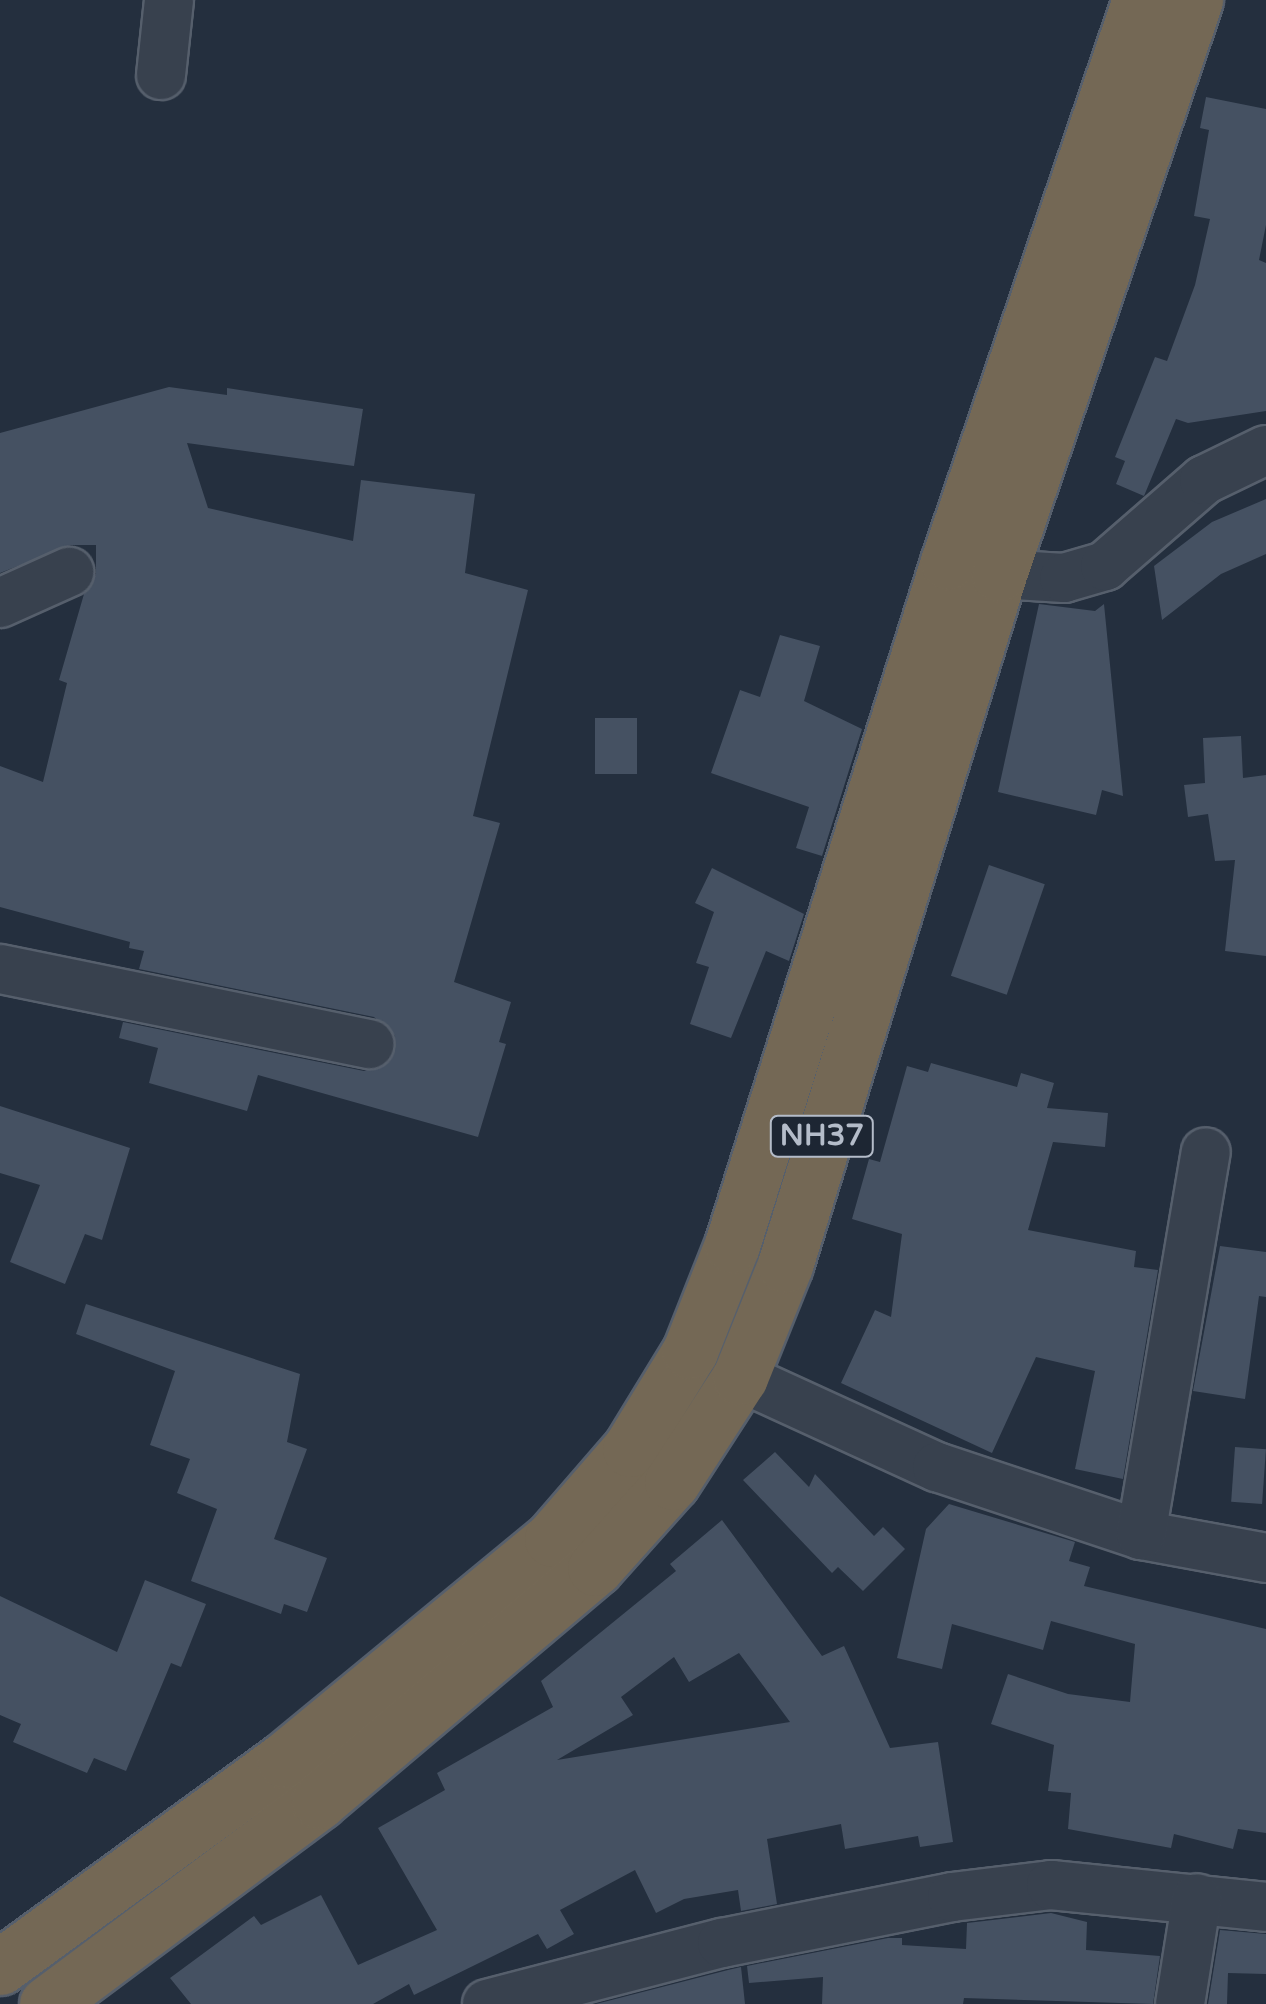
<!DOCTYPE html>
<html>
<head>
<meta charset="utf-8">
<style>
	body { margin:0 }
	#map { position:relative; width:1266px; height:2004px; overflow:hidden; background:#242f3e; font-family:"Varela Round",sans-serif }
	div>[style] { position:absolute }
	.building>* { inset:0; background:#455162; transform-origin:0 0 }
	.roads { filter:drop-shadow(2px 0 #565f6c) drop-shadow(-2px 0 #565f6c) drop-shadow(0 2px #565f6c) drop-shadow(0 -2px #565f6c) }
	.street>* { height:48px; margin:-24px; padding:0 24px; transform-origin:24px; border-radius:24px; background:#38414e }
	.highway>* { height:55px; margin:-27.5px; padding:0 27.5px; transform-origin:27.5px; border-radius:27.5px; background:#746855 }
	span { translate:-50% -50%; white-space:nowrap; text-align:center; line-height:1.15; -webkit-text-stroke:8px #1d2633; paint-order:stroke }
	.shield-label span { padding:2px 8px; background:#1d2633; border:2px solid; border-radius:8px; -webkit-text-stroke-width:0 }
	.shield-label { font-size:30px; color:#b4bcc9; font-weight:700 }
</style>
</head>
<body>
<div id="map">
	<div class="building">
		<div style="clip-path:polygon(1206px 97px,1266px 109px,1266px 225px,1259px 260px,1266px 263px,1266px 411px,1188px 423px,1176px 419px,1144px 496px,1116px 484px,1125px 461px,1115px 457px,1155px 357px,1167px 361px,1195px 285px,1210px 219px,1194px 216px,1209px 130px,1200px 128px)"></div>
		<div style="clip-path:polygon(169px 387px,227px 395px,227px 388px,363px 409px,354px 466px,187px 443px,208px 508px,353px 541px,361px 480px,475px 494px,465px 573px,528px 590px,473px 816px,500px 823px,454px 982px,511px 1002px,499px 1042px,506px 1044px,478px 1137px,258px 1075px,247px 1111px,149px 1083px,158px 1048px,119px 1038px,123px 1022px,364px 1071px,390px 1061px,395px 1036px,374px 1017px,139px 969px,144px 951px,129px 948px,130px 942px,0 907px,0 766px,43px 782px,67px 683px,59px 680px,84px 594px,96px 574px,96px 545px,71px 545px,0 573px,0 433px)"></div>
		<div style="clip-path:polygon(1266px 499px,1266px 554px,1221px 574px,1162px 620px,1154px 566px,1212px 522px)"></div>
		<div style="clip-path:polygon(1039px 604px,1095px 611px,1104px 604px,1123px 796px,1102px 790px,1096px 815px,998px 792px)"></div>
		<div style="clip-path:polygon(780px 635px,820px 646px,804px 701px,862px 729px,822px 856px,796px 848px,809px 807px,711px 773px,740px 690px,760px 697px)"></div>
		<div style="left:595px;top:718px;width:42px;height:56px"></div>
		<div style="clip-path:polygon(1241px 736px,1243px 778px,1266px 775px,1266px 956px,1225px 951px,1235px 860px,1215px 861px,1208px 814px,1188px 817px,1184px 785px,1205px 783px,1203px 738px)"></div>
		<div style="left:989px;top:865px;width:59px;height:117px;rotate:19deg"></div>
		<div style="clip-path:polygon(712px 868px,804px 914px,789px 961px,766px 951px,731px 1038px,690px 1024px,709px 967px,696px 963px,714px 912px,695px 903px)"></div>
		<div style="clip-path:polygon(931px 1063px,1017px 1087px,1021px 1073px,1054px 1083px,1047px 1108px,1108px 1113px,1105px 1147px,1053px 1142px,1028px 1230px,1136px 1251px,1134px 1267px,1158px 1270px,1123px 1479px,1075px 1469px,1095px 1371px,1036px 1357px,992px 1453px,841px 1383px,875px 1310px,891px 1317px,902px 1234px,852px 1219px,869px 1159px,880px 1162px,907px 1066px,928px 1072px)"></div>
		<div style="clip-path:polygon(0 1106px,130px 1148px,102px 1240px,85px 1234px,65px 1284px,10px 1262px,40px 1185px,0 1173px)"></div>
		<div style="clip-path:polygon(1220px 1246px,1266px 1252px,1266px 1297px,1259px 1296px,1245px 1399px,1193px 1391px)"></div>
		<div style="clip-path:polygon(86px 1304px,300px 1374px,287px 1442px,307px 1449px,274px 1539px,327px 1558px,307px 1612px,284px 1604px,281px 1614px,191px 1581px,217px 1509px,177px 1493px,190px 1459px,150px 1445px,175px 1371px,76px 1334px)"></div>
		<div style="left:1235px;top:1447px;width:31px;height:55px;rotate:4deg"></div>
		<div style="clip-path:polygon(775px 1452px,809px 1487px,815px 1474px,874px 1536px,883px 1527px,905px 1549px,863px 1591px,838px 1567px,832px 1573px,743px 1480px)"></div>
		<div style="clip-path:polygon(949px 1504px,1075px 1542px,1069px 1561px,1090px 1567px,1084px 1586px,1266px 1629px,1266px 1833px,1238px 1829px,1233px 1849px,1174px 1834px,1171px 1848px,1068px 1829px,1071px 1793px,1048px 1791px,1054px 1745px,991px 1724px,1008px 1674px,1068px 1694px,1130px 1702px,1135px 1644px,1051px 1621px,1043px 1650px,952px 1624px,942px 1669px,897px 1658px,926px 1529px)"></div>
		<div style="clip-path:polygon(evenodd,722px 1520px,822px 1656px,844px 1646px,890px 1748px,938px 1742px,953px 1842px,920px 1847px,918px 1836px,845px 1849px,841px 1824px,767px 1839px,777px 1904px,741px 1911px,738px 1890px,684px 1899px,656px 1913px,635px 1870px,560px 1910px,574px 1934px,547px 1949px,538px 1934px,414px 1995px,409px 1984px,373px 2004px,191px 2004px,170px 1978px,254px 1916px,261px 1925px,321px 1895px,358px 1965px,437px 1930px,378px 1828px,445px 1790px,437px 1773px,553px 1707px,541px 1681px,676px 1571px,670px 1564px,722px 1520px,739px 1653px,790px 1722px,557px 1760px,633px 1715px,621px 1697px,674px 1657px,689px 1682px,739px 1653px)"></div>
		<div style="clip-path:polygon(145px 1580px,206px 1604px,181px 1667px,171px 1663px,126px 1771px,94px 1758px,87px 1773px,13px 1742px,21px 1724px,0 1715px,0 1596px,117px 1652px)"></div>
		<div style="clip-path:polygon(1051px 1913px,1087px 1922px,1086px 1950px,1160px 1956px,1153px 2004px,964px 1998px,963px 2004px,822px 2004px,823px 1977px,749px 1983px,747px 1966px,888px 1938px,902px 1938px,902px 1945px,966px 1949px,967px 1923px)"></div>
		<div style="clip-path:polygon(1220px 1930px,1266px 1934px,1266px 1974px,1228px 1973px,1227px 2004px,1208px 2004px)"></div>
		<div style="clip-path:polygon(741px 1967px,745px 2004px,596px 2004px,728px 1970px)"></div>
	</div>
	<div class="roads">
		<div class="street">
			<div style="left:161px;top:75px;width:75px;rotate:-83.9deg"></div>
			<div style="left:999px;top:574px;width:65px;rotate:3.5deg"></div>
			<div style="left:1064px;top:578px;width:43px;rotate:-16.3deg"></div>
			<div style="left:1105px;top:566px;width:131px;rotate:-41deg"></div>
			<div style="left:1204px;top:480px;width:69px;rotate:-25.8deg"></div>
			<div style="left:0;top:603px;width:76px;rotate:-24.2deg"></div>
			<div style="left:0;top:969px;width:377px;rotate:11.5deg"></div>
			<div style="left:740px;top:1377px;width:217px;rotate:24.6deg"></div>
			<div style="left:937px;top:1467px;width:215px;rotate:18.4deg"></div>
			<div style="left:1141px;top:1535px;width:127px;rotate:10.4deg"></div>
			<div style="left:1141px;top:1535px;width:388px;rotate:-80.4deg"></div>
			<div style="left:487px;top:2004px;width:243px;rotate:-14.6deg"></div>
			<div style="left:722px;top:1943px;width:235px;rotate:-11.3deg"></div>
			<div style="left:952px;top:1897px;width:100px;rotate:-6.9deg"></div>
			<div style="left:1051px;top:1885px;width:216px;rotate:5.8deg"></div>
			<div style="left:1180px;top:2004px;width:107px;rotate:-80.9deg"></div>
		</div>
		<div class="highway">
			<div style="left:0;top:1967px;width:351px;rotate:-36.1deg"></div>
			<div style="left:284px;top:1760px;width:347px;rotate:-39.5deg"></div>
			<div style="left:552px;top:1539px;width:119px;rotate:-49.1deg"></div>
			<div style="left:630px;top:1449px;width:115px;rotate:-58.5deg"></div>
			<div style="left:690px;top:1351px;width:114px;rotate:-68.4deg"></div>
			<div style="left:732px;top:1245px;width:716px;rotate:-72.45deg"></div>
			<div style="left:948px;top:562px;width:594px;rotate:-71.14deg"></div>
			<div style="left:47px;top:2004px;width:339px;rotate:-36.7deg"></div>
			<div style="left:319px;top:1801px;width:361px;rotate:-40.2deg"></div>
			<div style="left:595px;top:1568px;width:115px;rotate:-48.2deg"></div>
			<div style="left:672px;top:1482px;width:125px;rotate:-57.1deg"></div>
			<div style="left:740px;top:1377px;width:121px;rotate:-68.1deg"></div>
			<div style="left:785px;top:1265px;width:723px;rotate:-72.79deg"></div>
			<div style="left:999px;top:574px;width:607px;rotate:-71.15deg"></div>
		</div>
	</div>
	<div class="shield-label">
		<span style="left:822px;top:1136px">NH37</span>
	</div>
</div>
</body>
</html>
